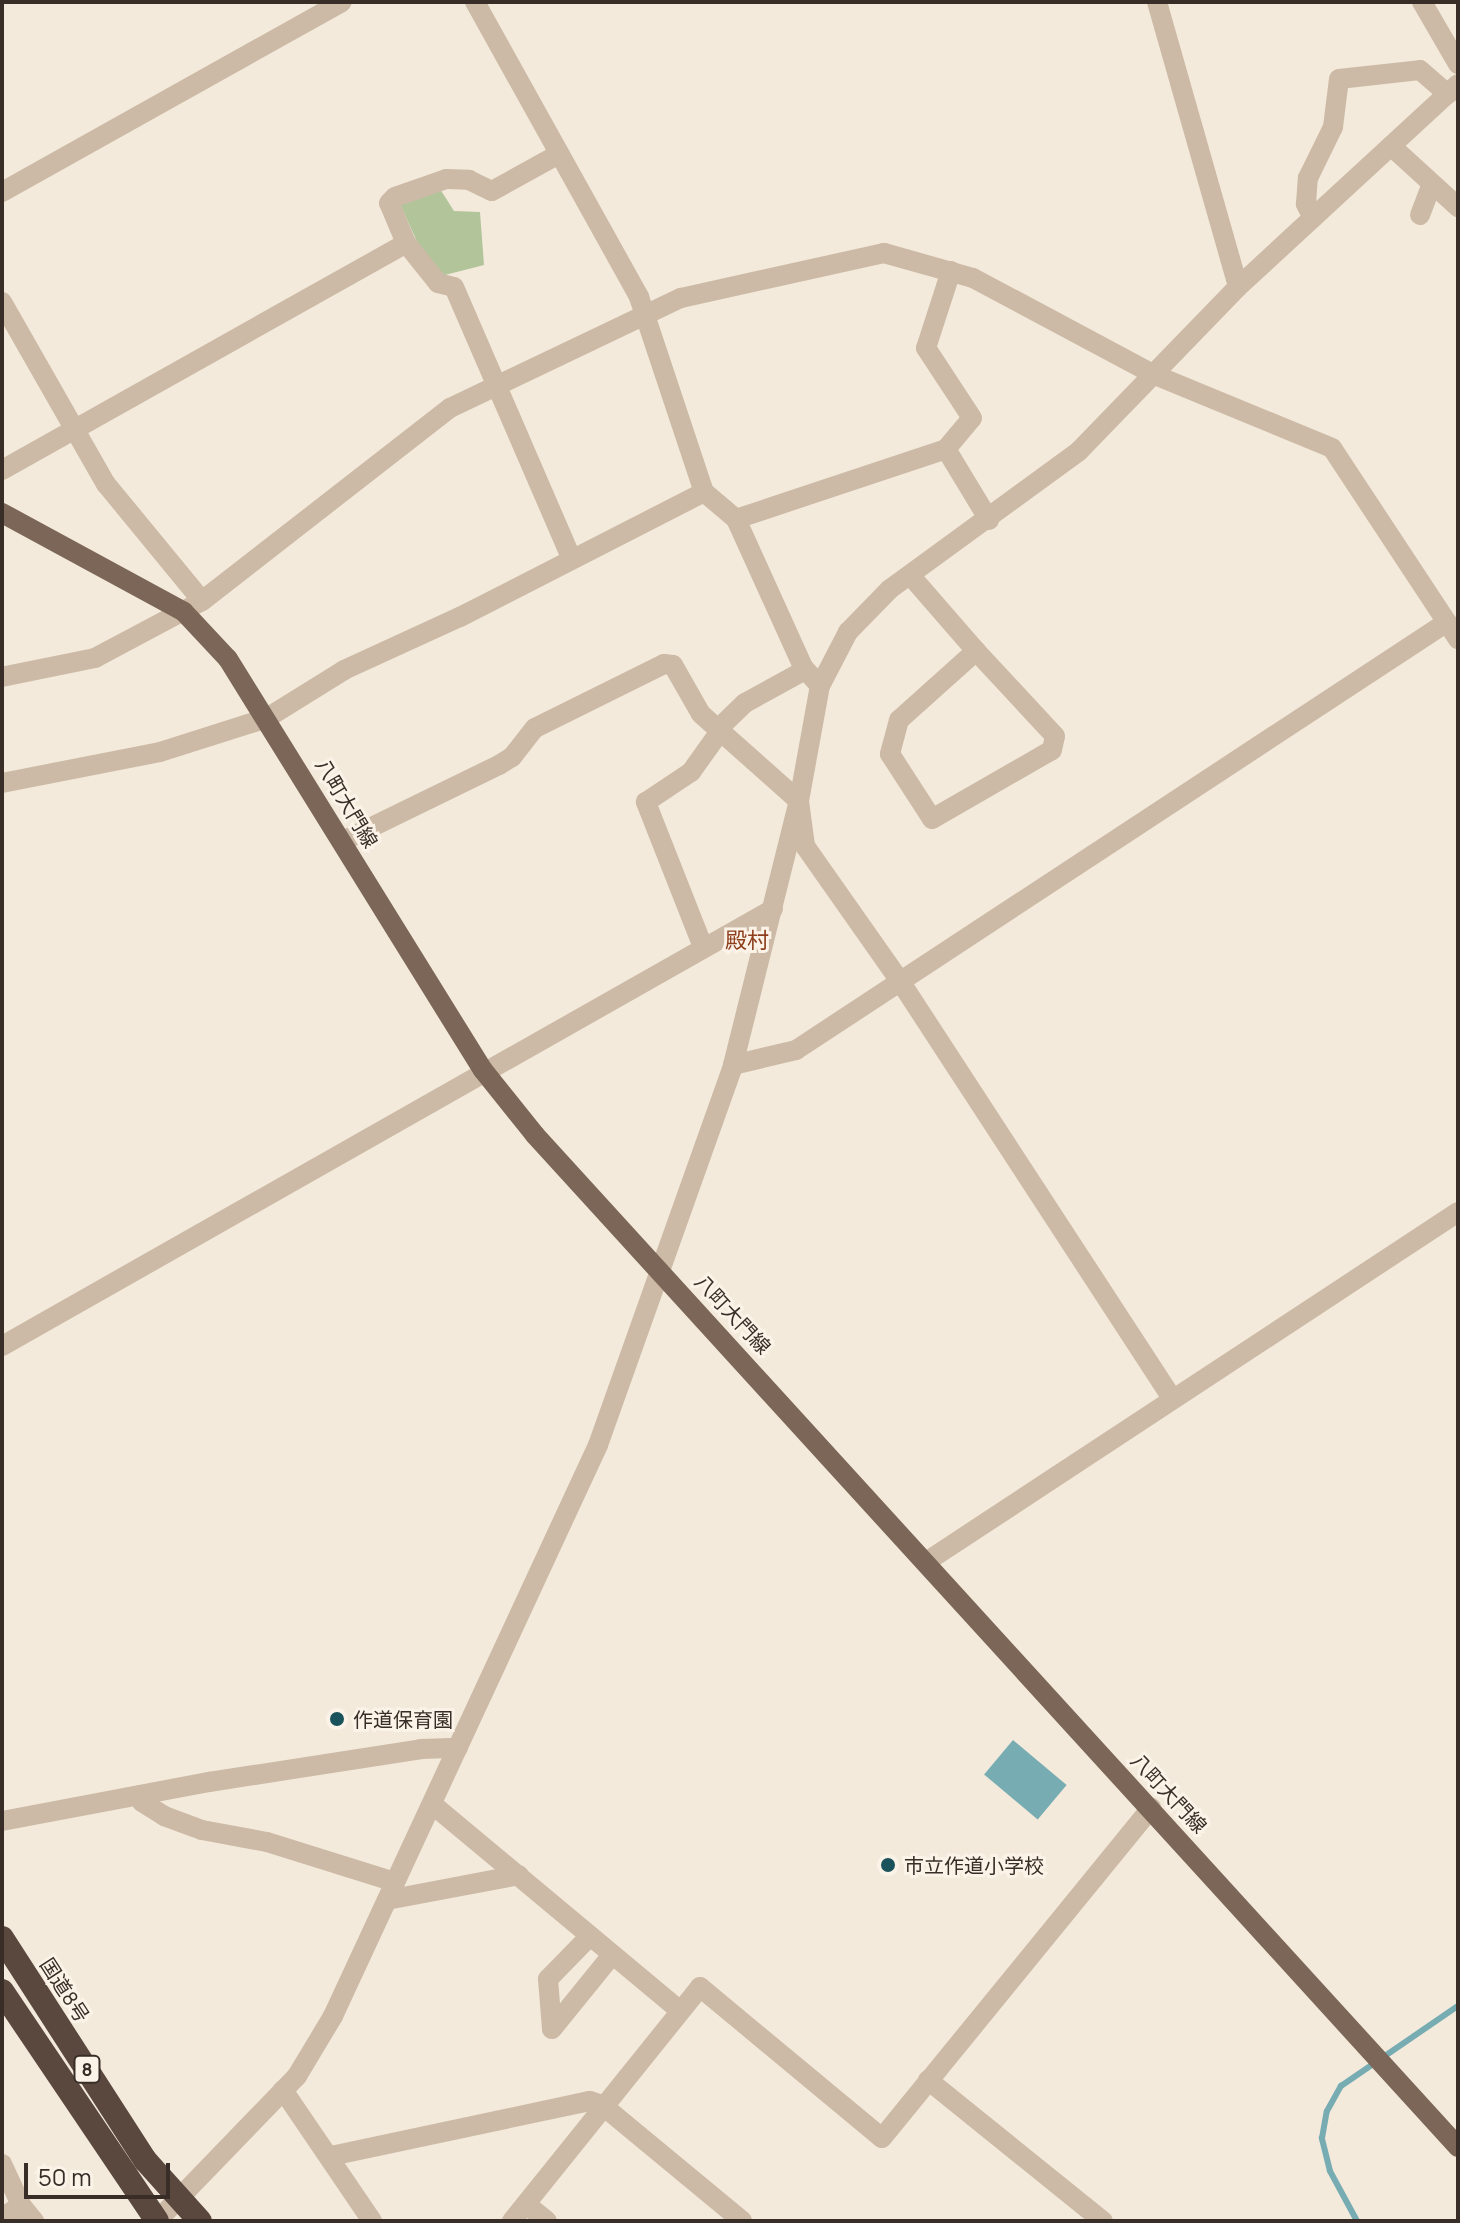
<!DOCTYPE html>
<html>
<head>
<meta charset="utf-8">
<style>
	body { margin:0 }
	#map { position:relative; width:1460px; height:2223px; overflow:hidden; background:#f3eadb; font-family:Manrope,"Noto Sans JP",sans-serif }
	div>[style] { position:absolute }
	.green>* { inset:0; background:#b2c49a }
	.water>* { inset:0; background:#78acb3; transform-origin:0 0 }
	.stream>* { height:6px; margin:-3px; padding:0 3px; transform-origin:3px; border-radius:3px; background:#78acb3 }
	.minor>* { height:20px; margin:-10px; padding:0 10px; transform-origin:10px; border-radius:10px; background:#ccbaa6 }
	.major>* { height:20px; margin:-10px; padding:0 10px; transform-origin:10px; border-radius:10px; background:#7b6657 }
	.highway>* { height:24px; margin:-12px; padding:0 12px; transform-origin:12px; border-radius:12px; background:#5a483e }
	.dots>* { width:22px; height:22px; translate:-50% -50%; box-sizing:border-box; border:4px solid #fbf3e8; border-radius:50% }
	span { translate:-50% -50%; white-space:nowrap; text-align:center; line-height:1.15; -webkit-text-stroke:6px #fbf3e8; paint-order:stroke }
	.shield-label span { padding:2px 6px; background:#fbf3e8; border:2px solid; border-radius:6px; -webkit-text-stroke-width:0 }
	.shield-label { font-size:18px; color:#382e27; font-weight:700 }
	.street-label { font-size:20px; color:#382e27 }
	.poi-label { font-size:20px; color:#382e27 }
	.left { translate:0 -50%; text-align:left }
	.neighbourhood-label { font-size:22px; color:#8d3e1b }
	.frame { position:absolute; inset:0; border:4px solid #382e27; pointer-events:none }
	.scale { position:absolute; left:24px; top:2163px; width:146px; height:36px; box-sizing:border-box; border:4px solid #382e27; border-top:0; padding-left:10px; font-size:24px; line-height:28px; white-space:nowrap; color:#382e27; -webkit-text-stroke:6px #fbf3e8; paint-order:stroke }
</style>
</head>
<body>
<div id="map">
	<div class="green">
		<div style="clip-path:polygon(440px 189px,454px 211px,480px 212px,484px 265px,441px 276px,419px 246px,399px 202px)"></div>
	</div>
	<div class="water">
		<div style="left:1013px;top:1740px;width:70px;height:45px;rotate:40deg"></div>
	</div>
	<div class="stream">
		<div style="left:1357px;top:2221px;width:57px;rotate:-118.4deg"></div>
		<div style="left:1330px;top:2171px;width:34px;rotate:-104deg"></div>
		<div style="left:1322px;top:2138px;width:27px;rotate:-80deg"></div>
		<div style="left:1327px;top:2111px;width:29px;rotate:-61deg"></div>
		<div style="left:1341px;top:2086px;width:142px;rotate:-34.4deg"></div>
	</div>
	<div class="minor">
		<div style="left:475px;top:2px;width:338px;rotate:60.9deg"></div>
		<div style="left:639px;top:297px;width:206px;rotate:71.6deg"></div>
		<div style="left:704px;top:492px;width:42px;rotate:40.2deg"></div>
		<div style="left:736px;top:519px;width:162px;rotate:65.6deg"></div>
		<div style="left:803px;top:667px;width:25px;rotate:48deg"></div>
		<div style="left:1157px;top:2px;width:296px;rotate:74.1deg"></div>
		<div style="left:1422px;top:2px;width:72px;rotate:59.9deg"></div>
		<div style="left:1391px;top:146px;width:91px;rotate:42.3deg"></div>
		<div style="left:2px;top:192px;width:389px;rotate:-29.2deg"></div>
		<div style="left:1420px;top:215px;width:33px;rotate:-69deg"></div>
		<div style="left:1313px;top:218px;width:16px;rotate:-117deg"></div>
		<div style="left:1306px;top:204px;width:26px;rotate:-86deg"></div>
		<div style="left:1308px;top:178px;width:57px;rotate:-63.9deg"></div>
		<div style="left:1333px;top:127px;width:48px;rotate:-82.9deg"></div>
		<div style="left:1339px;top:79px;width:81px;rotate:-6.3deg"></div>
		<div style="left:1420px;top:70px;width:37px;rotate:41deg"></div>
		<div style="left:406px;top:243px;width:51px;rotate:51.3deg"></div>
		<div style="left:438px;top:283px;width:16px;rotate:14deg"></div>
		<div style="left:454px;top:287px;width:295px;rotate:66.6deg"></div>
		<div style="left:2px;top:302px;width:210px;rotate:60.3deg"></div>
		<div style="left:106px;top:484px;width:151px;rotate:50.6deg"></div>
		<div style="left:202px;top:601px;width:121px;rotate:152deg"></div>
		<div style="left:95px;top:658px;width:95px;rotate:168.5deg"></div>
		<div style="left:946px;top:449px;width:40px;rotate:-50deg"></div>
		<div style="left:972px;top:418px;width:84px;rotate:-123.3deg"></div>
		<div style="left:926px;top:348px;width:81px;rotate:-72deg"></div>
		<div style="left:2px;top:470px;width:463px;rotate:-29.3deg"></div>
		<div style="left:406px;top:243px;width:43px;rotate:-113deg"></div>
		<div style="left:389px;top:203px;width:8px;rotate:-45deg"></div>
		<div style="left:395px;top:197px;width:54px;rotate:-19.4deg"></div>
		<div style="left:446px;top:179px;width:23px;rotate:2deg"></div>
		<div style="left:469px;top:180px;width:25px;rotate:26deg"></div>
		<div style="left:492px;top:191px;width:77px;rotate:-28.9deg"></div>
		<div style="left:736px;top:519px;width:221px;rotate:-18.4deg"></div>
		<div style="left:946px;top:449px;width:83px;rotate:58.8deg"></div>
		<div style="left:910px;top:575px;width:101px;rotate:49deg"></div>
		<div style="left:976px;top:651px;width:103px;rotate:138.1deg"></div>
		<div style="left:899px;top:720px;width:35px;rotate:105deg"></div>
		<div style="left:890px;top:754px;width:77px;rotate:57.1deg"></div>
		<div style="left:932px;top:819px;width:138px;rotate:-29.9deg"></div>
		<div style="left:1052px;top:750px;width:14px;rotate:-78deg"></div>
		<div style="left:1055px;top:736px;width:116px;rotate:-132.9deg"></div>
		<div style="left:202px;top:601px;width:314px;rotate:-37.9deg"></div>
		<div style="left:450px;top:408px;width:256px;rotate:-25.5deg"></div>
		<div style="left:681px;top:298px;width:208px;rotate:-12.5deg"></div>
		<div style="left:884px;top:253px;width:92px;rotate:15.7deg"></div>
		<div style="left:973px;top:278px;width:206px;rotate:28.1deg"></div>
		<div style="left:1155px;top:375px;width:191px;rotate:22.4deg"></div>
		<div style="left:1332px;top:448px;width:229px;rotate:56.6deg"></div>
		<div style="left:719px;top:728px;width:36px;rotate:-44deg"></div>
		<div style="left:745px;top:703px;width:68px;rotate:-28.8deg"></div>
		<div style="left:2px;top:783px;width:161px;rotate:-11.1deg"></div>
		<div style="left:160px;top:752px;width:112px;rotate:-17.6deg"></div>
		<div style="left:267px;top:718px;width:91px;rotate:-31.9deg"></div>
		<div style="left:344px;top:670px;width:128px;rotate:-24.6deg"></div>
		<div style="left:460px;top:617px;width:274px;rotate:-27.1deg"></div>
		<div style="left:343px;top:841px;width:174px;rotate:-26deg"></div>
		<div style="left:499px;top:765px;width:15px;rotate:-32deg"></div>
		<div style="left:512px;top:757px;width:37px;rotate:-52deg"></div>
		<div style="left:535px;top:728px;width:144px;rotate:-26.4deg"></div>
		<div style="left:664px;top:664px;width:9px;rotate:6deg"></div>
		<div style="left:673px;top:665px;width:56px;rotate:60.3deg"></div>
		<div style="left:701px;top:714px;width:131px;rotate:41.6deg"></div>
		<div style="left:799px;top:801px;width:45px;rotate:82.4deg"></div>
		<div style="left:805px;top:846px;width:165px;rotate:54.9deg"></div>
		<div style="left:900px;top:981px;width:499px;rotate:56.9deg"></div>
		<div style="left:703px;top:947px;width:156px;rotate:-111.5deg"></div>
		<div style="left:646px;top:802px;width:54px;rotate:-33.7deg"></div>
		<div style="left:691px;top:772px;width:52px;rotate:-54.5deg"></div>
		<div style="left:733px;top:1065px;width:65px;rotate:-13.4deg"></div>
		<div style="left:796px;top:1050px;width:779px;rotate:-33.32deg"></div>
		<div style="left:2px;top:1346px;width:886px;rotate:-29.54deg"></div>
		<div style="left:926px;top:1562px;width:637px;rotate:-33.34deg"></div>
		<div style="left:140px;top:1795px;width:7px;rotate:74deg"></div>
		<div style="left:142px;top:1802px;width:26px;rotate:32deg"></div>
		<div style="left:164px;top:1816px;width:40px;rotate:20.2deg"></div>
		<div style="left:202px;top:1830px;width:66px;rotate:10.5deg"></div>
		<div style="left:267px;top:1842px;width:134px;rotate:17.4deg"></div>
		<div style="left:432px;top:1804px;width:320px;rotate:39.8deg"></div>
		<div style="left:2px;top:1821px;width:211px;rotate:-10.7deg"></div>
		<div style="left:209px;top:1782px;width:215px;rotate:-8.8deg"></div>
		<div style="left:421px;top:1749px;width:37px;rotate:-2deg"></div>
		<div style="left:387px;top:1900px;width:134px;rotate:-10.7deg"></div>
		<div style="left:590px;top:1936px;width:60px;rotate:134.3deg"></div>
		<div style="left:548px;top:1979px;width:50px;rotate:85.4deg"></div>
		<div style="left:552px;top:2029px;width:95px;rotate:-51deg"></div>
		<div style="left:928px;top:2080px;width:225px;rotate:38.9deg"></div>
		<div style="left:283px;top:2090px;width:158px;rotate:55.8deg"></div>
		<div style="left:331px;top:2156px;width:265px;rotate:-12deg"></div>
		<div style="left:590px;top:2101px;width:13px;rotate:18deg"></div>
		<div style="left:602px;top:2105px;width:182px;rotate:39.6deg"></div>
		<div style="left:2px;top:2164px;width:45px;rotate:65.1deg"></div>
		<div style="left:526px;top:2204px;width:27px;rotate:39deg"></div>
		<div style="left:2px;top:2218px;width:23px;rotate:-34deg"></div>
		<div style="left:21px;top:2205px;width:21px;rotate:51deg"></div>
		<div style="left:157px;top:2221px;width:202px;rotate:-46deg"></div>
		<div style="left:297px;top:2076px;width:70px;rotate:-59deg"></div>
		<div style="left:333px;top:2016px;width:629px;rotate:-65.1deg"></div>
		<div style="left:598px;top:1445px;width:403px;rotate:-70.4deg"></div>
		<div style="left:733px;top:1065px;width:272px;rotate:-76deg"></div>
		<div style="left:799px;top:801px;width:117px;rotate:-79.7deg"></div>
		<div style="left:820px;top:686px;width:61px;rotate:-62.6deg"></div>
		<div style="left:848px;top:632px;width:60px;rotate:-45.7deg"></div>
		<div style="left:890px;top:589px;width:234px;rotate:-36.1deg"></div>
		<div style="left:1079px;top:451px;width:228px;rotate:-45.9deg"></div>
		<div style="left:1238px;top:287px;width:299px;rotate:-42.7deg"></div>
		<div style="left:512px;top:2221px;width:300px;rotate:-51.2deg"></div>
		<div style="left:700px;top:1987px;width:236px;rotate:39.7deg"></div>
		<div style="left:882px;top:2138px;width:426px;rotate:-50.8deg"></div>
	</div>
	<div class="major">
		<div style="left:2px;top:513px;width:207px;rotate:28.5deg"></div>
		<div style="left:184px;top:612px;width:64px;rotate:46.9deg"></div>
		<div style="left:228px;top:659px;width:484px;rotate:58.2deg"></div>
		<div style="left:483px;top:1070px;width:83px;rotate:51.3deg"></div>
		<div style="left:535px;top:1135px;width:1370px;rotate:47.63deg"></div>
	</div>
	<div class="highway">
		<div style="left:2px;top:1938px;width:264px;rotate:57.2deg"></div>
		<div style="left:145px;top:2160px;width:82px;rotate:48deg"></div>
		<div style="left:2px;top:1991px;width:277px;rotate:56deg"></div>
	</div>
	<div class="dots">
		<div style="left:337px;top:1719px;background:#1a535c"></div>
		<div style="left:888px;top:1865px;background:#1a535c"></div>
	</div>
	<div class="shield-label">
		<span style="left:87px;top:2069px">8</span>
	</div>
	<div class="street-label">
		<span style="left:347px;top:803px;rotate:59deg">八町大門線</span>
		<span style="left:733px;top:1314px;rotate:47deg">八町大門線</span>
		<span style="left:1169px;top:1793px;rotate:47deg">八町大門線</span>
		<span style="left:65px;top:1990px;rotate:57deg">国道8号</span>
	</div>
	<div class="poi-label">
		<span class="left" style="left:353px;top:1719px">作道保育園</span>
		<span class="left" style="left:904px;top:1865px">市立作道小学校</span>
	</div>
	<div class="neighbourhood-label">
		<span style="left:747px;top:941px">殿村</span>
	</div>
	<div class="frame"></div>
	<div class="scale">50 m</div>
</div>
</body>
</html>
